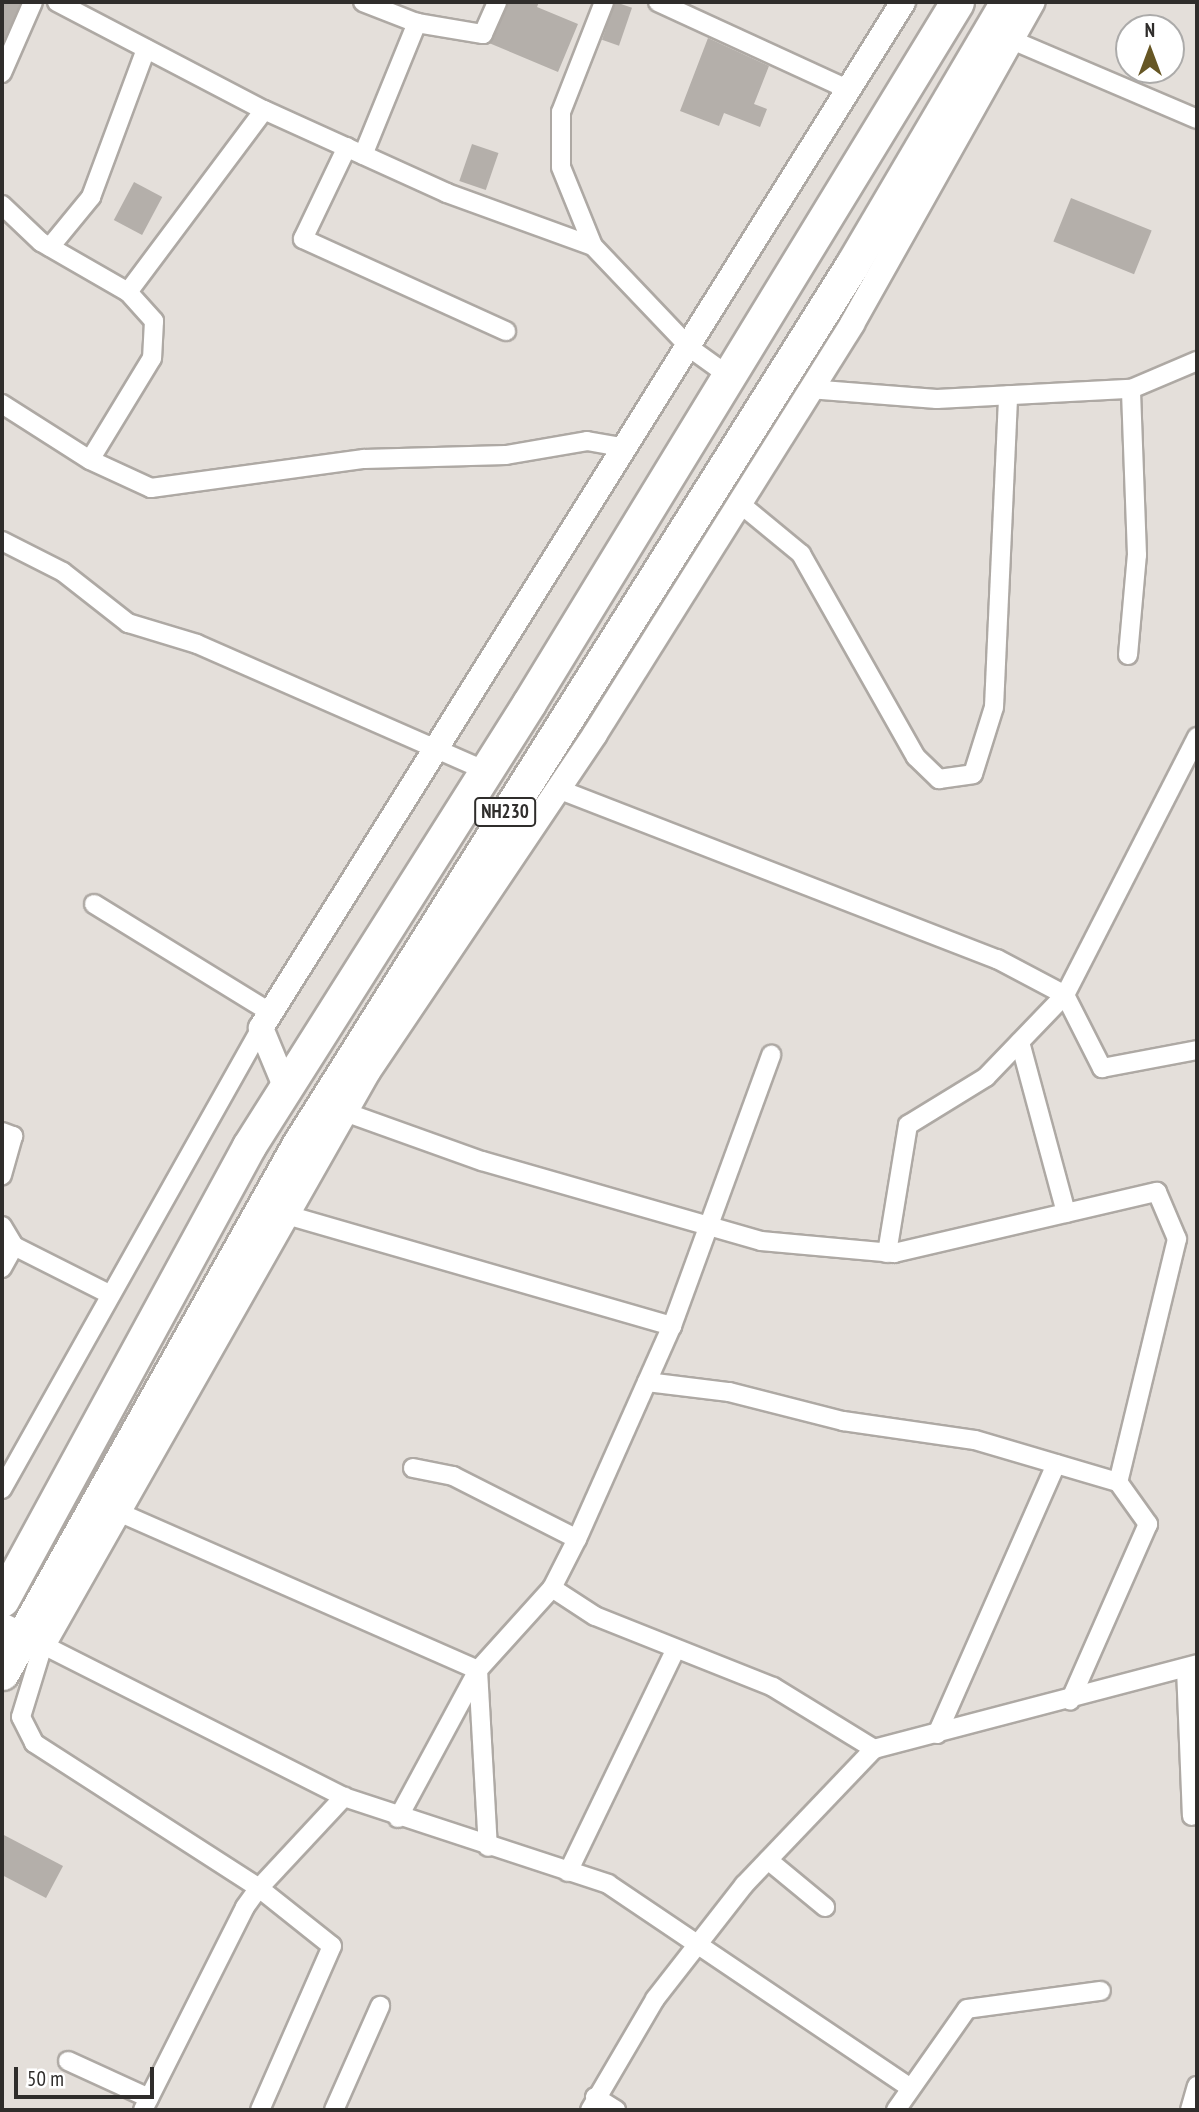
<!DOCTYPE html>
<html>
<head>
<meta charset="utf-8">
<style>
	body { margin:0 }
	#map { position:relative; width:1199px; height:2112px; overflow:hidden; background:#e4dfda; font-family:"PT Sans Narrow",sans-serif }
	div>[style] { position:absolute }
	.building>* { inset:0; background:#b4afaa; transform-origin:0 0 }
	.roads { filter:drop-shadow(2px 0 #aea9a4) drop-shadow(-2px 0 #aea9a4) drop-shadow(0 2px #aea9a4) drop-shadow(0 -2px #aea9a4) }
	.street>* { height:18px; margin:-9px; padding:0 9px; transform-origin:9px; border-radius:9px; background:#fff }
	.secondary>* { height:24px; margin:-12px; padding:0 12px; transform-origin:12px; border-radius:12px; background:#fff }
	.highway>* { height:33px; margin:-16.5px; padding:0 16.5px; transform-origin:16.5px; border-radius:16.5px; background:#fff }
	span { translate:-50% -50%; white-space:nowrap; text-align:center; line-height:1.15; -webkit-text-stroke:6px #fff; paint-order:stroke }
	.shield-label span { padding:2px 5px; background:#fff; border:2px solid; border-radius:5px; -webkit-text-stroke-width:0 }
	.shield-label { font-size:19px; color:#2f2d2b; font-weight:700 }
	.frame { position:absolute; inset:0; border:4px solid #2f2d2b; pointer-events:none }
	.north { position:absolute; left:1115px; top:14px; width:70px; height:70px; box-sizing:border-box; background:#fff; border:2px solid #acabaa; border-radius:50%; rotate:0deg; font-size:19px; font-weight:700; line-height:28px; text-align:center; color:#2f2d2b }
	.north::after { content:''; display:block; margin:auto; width:24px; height:32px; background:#665624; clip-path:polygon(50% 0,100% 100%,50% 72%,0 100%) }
	.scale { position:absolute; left:14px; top:2067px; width:140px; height:32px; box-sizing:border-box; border:4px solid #2f2d2b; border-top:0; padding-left:9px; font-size:21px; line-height:24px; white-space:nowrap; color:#2f2d2b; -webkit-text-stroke:5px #fff; paint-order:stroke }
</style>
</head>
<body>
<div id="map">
	<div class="building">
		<div style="clip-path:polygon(2px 2px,21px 2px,2px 45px)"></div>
		<div style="clip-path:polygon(508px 2px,539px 2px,537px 7px,578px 24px,558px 72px,489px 43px)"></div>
		<div style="left:615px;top:2px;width:18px;height:40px;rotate:19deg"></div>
		<div style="clip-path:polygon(708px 38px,769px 66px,754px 104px,767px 109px,760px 127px,724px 113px,719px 126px,680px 111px)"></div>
		<div style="left:472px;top:144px;width:28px;height:39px;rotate:19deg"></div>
		<div style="left:134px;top:182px;width:32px;height:43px;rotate:28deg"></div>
		<div style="left:1071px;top:198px;width:87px;height:47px;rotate:22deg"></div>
		<div style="clip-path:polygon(2px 1834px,63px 1866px,46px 1898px,2px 1875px)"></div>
	</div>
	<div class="roads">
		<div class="street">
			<div style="left:57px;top:2px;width:233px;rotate:27.6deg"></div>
			<div style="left:264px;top:110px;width:201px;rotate:24.4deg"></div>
			<div style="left:447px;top:193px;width:155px;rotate:20deg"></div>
			<div style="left:593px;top:246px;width:141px;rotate:46.4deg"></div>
			<div style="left:690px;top:348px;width:48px;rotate:35.7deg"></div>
			<div style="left:363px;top:2px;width:58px;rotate:21.3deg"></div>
			<div style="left:658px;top:2px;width:210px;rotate:24.7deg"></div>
			<div style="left:1012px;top:40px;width:201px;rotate:23.1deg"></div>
			<div style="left:2px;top:73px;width:77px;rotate:-66.4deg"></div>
			<div style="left:347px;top:147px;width:102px;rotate:115.6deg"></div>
			<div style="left:303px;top:239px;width:223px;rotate:24.4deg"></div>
			<div style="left:363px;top:155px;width:143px;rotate:-67.8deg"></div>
			<div style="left:417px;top:23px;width:67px;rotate:9.5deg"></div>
			<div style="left:483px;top:34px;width:35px;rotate:-66deg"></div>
			<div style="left:2px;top:205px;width:54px;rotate:43.5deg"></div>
			<div style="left:41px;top:242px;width:100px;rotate:29.9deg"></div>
			<div style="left:128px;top:292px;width:39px;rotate:48deg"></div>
			<div style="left:154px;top:321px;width:37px;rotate:93deg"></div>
			<div style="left:152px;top:358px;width:119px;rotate:121.3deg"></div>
			<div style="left:90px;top:460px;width:67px;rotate:24.7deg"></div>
			<div style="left:151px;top:488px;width:215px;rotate:-7.8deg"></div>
			<div style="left:364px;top:459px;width:142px;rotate:-1.6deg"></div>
			<div style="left:506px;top:455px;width:82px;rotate:-9.8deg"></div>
			<div style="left:587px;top:441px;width:41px;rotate:9.9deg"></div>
			<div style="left:593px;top:246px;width:85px;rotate:-112.1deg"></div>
			<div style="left:561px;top:167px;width:55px;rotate:-90deg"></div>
			<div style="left:561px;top:112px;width:118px;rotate:-68.6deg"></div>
			<div style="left:50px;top:247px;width:65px;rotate:-50.6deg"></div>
			<div style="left:91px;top:197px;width:158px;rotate:-69.6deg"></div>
			<div style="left:128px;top:292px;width:227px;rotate:-53.2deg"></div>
			<div style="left:809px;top:389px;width:128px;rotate:4.5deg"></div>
			<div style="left:937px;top:399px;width:194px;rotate:-3deg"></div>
			<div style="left:1131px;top:389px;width:72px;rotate:-23deg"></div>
			<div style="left:2px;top:404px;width:104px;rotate:32.5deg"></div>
			<div style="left:738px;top:502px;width:82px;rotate:39.5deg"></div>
			<div style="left:801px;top:554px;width:233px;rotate:60.5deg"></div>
			<div style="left:916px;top:757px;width:32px;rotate:44deg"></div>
			<div style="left:939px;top:779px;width:34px;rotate:-8deg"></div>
			<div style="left:973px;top:774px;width:70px;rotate:-72.6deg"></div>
			<div style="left:994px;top:707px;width:312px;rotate:-87.4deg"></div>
			<div style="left:2px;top:541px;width:68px;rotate:26.9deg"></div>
			<div style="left:63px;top:572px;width:83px;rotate:38.1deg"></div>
			<div style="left:128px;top:623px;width:72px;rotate:16.9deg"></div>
			<div style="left:197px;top:644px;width:316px;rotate:23.7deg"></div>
			<div style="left:1128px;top:655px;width:100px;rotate:-84.9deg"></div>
			<div style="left:1137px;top:555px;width:166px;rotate:-92.1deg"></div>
			<div style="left:558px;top:789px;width:471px;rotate:21.2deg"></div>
			<div style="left:997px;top:959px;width:77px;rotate:27.9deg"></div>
			<div style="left:1065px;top:995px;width:82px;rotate:63.1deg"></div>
			<div style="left:1102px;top:1068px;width:97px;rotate:-10.7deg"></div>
			<div style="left:94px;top:904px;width:208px;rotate:31.6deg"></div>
			<div style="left:1020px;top:1042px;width:177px;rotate:74.9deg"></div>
			<div style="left:345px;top:1112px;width:145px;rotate:19.7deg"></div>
			<div style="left:482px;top:1161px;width:290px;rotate:16deg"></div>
			<div style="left:761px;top:1241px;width:134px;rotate:5.2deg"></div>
			<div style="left:894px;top:1253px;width:270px;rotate:-13.1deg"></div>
			<div style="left:1157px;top:1192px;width:51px;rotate:66.9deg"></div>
			<div style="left:1177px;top:1239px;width:250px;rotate:103.6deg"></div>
			<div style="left:2px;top:1132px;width:12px;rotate:20deg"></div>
			<div style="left:13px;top:1136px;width:41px;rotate:105.8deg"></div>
			<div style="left:287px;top:1215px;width:401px;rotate:16.1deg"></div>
			<div style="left:2px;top:1226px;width:23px;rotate:59deg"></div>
			<div style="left:14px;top:1246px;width:106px;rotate:26.8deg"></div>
			<div style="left:887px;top:1253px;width:130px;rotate:-80.7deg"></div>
			<div style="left:908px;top:1125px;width:92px;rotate:-31.6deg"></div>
			<div style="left:986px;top:1077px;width:114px;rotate:-46.1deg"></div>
			<div style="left:1065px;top:995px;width:290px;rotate:-62.9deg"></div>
			<div style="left:2px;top:1268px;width:25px;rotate:-61deg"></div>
			<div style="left:647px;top:1382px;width:83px;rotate:7deg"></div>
			<div style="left:729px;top:1392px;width:118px;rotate:14.3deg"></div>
			<div style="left:843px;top:1421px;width:133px;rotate:8.2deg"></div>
			<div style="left:975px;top:1440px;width:149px;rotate:16.4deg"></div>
			<div style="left:1118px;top:1482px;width:52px;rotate:54.5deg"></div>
			<div style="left:1148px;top:1524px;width:193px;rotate:113.8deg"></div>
			<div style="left:413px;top:1468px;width:41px;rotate:11.3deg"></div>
			<div style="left:453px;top:1476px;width:139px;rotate:26.9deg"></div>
			<div style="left:2px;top:1489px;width:529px;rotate:-60.67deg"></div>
			<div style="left:116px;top:1511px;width:395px;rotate:23.7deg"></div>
			<div style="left:478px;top:1670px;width:177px;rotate:86.8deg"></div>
			<div style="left:552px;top:1588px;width:51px;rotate:33.1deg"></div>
			<div style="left:595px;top:1616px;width:192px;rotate:21.7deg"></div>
			<div style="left:773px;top:1687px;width:119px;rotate:31.5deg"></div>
			<div style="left:1186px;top:1668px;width:148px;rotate:87.7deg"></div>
			<div style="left:937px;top:1734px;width:295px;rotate:-66.2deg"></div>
			<div style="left:344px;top:1797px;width:278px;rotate:18.2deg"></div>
			<div style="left:608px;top:1884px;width:364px;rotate:34deg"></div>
			<div style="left:398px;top:1818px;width:168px;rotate:-61.6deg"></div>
			<div style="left:478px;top:1670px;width:110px;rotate:-47.9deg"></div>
			<div style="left:552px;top:1588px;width:55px;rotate:-63deg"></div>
			<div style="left:577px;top:1539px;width:233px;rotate:-66deg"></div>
			<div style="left:672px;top:1326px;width:289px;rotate:-69.9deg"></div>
			<div style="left:768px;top:1860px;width:74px;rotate:39.5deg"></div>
			<div style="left:568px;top:1872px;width:246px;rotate:-64.2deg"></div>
			<div style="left:68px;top:2061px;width:89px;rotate:24.6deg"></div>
			<div style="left:595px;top:2097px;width:25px;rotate:32deg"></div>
			<div style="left:143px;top:2110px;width:227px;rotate:-63.3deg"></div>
			<div style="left:245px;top:1907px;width:24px;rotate:-54deg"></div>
			<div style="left:259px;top:1888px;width:125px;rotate:-47deg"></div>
			<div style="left:344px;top:1797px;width:337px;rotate:-153.2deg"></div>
			<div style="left:43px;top:1645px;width:75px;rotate:107deg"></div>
			<div style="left:21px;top:1717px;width:29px;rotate:63deg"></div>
			<div style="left:34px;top:1743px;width:268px;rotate:32.8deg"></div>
			<div style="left:259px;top:1888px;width:93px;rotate:38.5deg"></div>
			<div style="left:332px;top:1946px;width:179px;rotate:113.7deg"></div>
			<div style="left:334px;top:2110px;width:114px;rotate:-66.1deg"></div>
			<div style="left:590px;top:2110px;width:129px;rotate:-59.6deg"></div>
			<div style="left:655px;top:1999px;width:145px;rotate:-52deg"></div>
			<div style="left:744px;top:1885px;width:188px;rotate:-46.3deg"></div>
			<div style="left:874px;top:1749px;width:334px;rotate:-14.7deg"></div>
			<div style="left:896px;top:2110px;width:123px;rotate:-54.9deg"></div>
			<div style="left:967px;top:2009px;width:135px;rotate:-7.7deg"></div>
			<div style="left:1190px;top:2110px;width:25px;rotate:-74deg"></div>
		</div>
		<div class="secondary">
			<div style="left:285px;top:1086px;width:63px;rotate:-112.5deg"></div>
			<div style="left:261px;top:1028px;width:1210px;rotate:-57.96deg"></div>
			<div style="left:2px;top:1625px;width:46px;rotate:26deg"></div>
			<div style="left:43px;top:1645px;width:659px;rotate:-60.44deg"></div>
			<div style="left:368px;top:1072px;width:407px;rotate:-56.1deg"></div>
			<div style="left:595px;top:734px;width:484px;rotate:-57.9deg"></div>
			<div style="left:852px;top:324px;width:369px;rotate:-60.7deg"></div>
		</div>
		<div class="highway">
			<div style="left:2px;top:1600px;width:517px;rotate:-61.45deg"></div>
			<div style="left:249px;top:1146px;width:524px;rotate:-57.7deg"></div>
			<div style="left:529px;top:703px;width:821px;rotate:-58.59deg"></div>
			<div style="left:2px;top:1673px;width:607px;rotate:-60.69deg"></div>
			<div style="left:299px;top:1144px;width:1038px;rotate:-57.83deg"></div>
			<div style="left:852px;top:265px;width:305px;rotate:-59.5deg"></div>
		</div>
	</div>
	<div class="shield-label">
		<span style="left:505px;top:812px">NH230</span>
	</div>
	<div class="frame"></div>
	<div class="north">N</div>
	<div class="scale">50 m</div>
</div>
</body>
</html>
